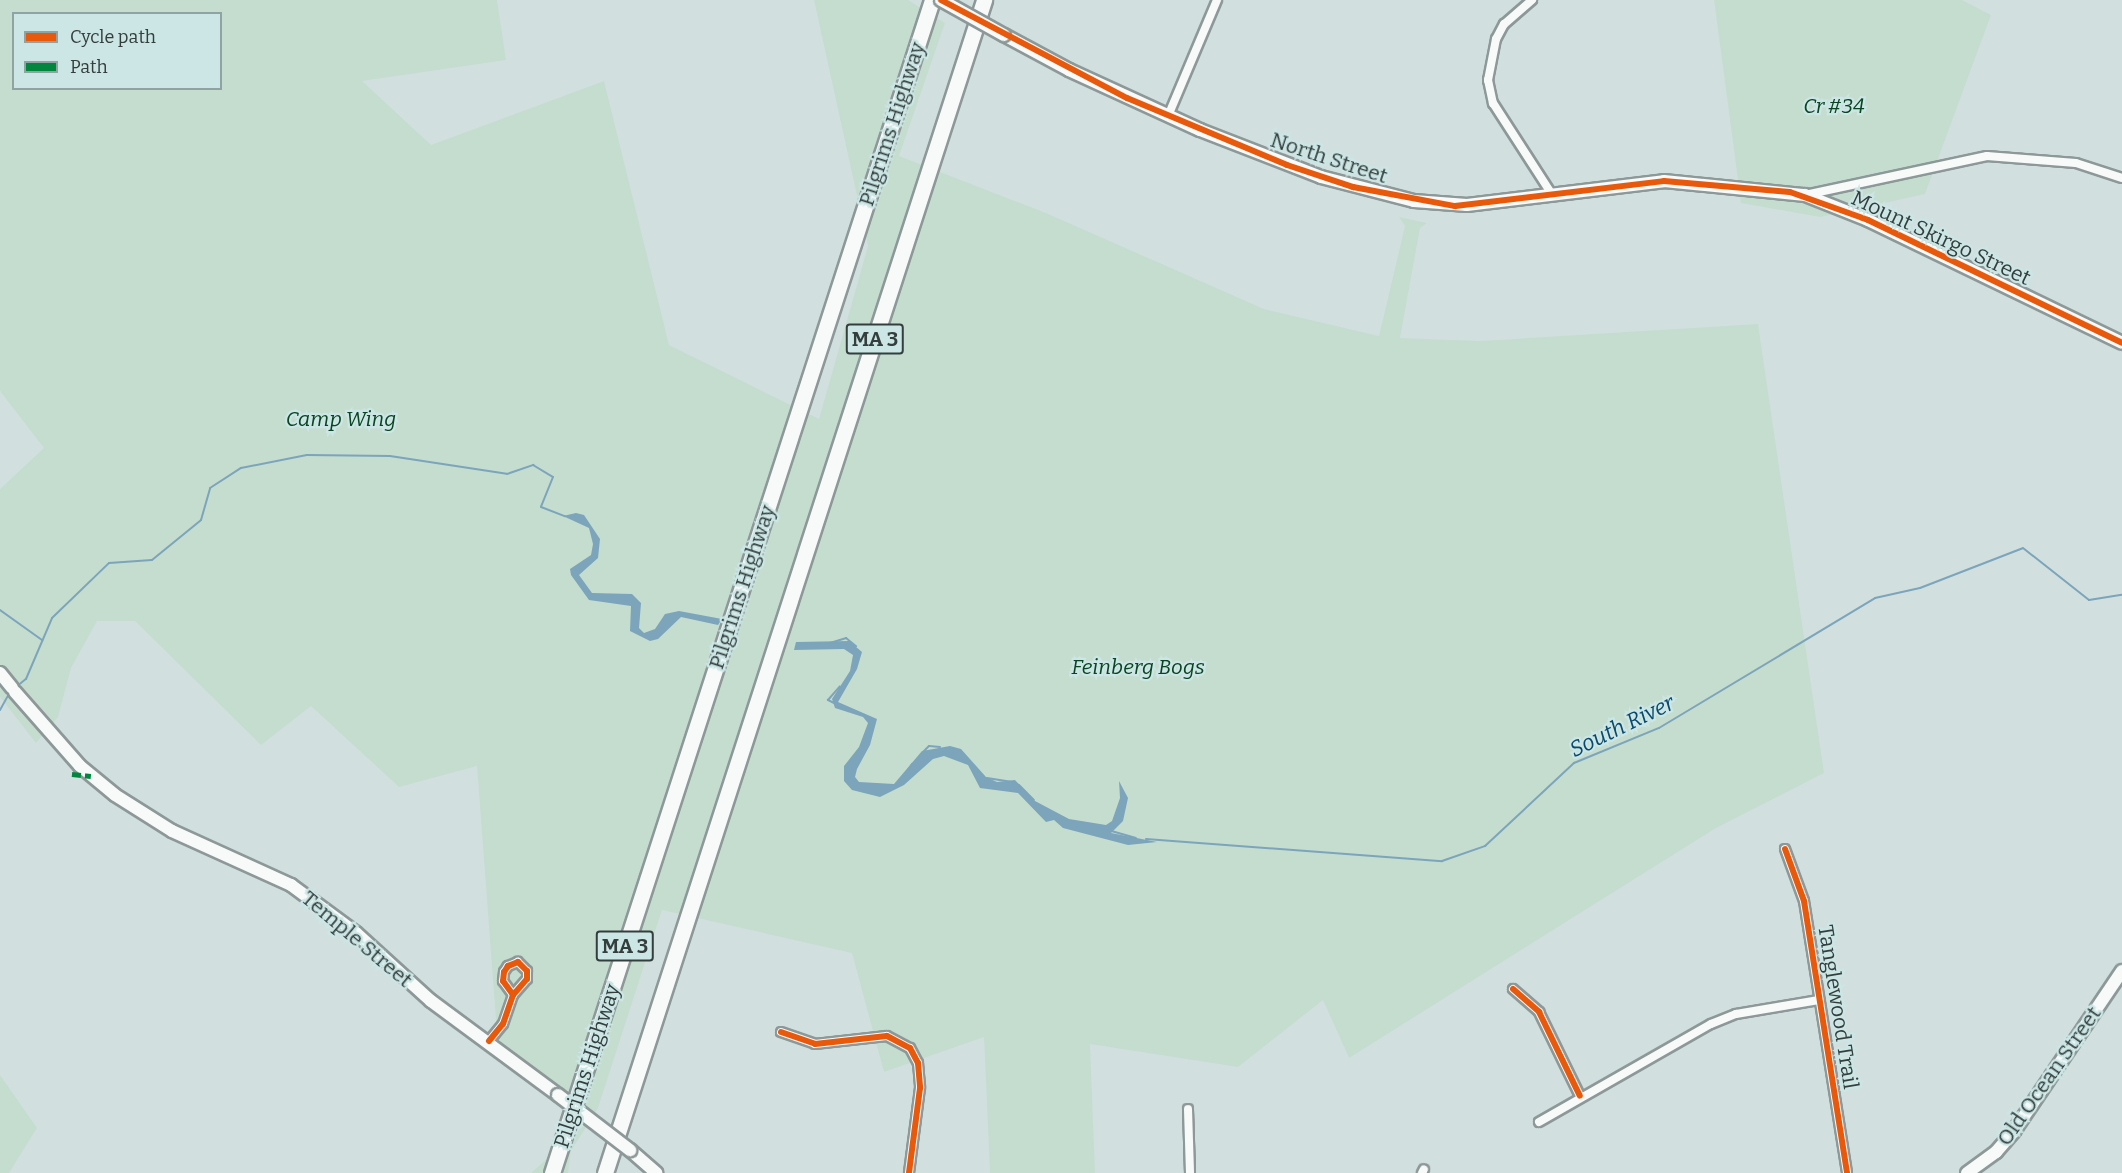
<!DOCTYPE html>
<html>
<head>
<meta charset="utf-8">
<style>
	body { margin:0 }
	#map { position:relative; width:2122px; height:1173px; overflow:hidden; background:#d1e0df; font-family:Bitter,serif }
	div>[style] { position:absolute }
	.green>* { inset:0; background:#c5ddcf }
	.water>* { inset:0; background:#7ca4bb }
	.stream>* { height:2px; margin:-1px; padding:0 1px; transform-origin:1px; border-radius:1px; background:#7ca4bb }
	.roads { filter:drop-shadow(2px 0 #8d9898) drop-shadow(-2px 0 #8d9898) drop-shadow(0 2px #8d9898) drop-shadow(0 -2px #8d9898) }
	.street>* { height:8px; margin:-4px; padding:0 4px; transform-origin:4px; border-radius:4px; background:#f8fafa }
	.secondary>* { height:12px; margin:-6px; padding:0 6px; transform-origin:6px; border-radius:6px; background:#f8fafa }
	.highway>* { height:15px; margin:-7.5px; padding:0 7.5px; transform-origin:7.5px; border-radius:7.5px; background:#f8fafa }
	.bridges { filter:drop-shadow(2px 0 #8d9898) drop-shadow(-2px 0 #8d9898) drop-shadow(0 2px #8d9898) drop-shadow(0 -2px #8d9898) }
	.secondary-bridge>* { height:12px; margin:-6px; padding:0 6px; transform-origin:6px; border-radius:6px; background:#f8fafa }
	.quiet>* { height:4.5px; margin-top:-2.25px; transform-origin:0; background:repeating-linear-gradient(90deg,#00873e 0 9px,transparent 0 13.5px) }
	.cycleway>* { height:6px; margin:-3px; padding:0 3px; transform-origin:3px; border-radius:3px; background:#e8590c }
	span { translate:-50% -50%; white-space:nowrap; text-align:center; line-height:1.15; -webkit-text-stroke:4.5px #cbe6e5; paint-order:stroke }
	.shield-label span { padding:2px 4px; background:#cbe6e5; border:2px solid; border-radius:4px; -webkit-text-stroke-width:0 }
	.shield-label { font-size:20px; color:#333e3d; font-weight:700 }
	.park-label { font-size:21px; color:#0b4420; font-style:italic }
	.street-label { font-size:21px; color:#333e3d }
	.water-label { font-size:22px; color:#09496c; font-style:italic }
	.legend { position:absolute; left:12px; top:12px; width:210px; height:78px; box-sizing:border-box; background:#cbe6e5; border:2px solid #8ea3a2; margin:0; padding:8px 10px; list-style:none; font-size:18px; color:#333e3d }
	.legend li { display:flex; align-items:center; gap:12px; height:30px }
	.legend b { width:30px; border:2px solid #8ea3a2 }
</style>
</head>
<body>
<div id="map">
	<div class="green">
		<div style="clip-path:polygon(evenodd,0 0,497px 0,506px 60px,362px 81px,431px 145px,604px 81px,669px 345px,819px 419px,868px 246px,814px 0,908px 0,945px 23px,899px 156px,1046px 213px,1264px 309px,1379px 336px,1405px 226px,1399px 217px,1427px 223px,1420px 228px,1400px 338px,1480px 341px,1758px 324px,1824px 773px,1716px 828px,1349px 1058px,1323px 1000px,1238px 1067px,1090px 1044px,1095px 1173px,990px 1173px,984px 1037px,884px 1072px,852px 953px,662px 910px,598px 1108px,571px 1151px,568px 1173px,531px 1173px,590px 1120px,499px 1060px,477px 766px,399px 787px,311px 706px,261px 745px,135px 621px,97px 621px,71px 668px,58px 717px,36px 743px,0 697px,0 489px,44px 448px,0 391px,0 0,14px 14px,220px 14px,220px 88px,14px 88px,14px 14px)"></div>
		<div style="clip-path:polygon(1714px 0,1962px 0,1991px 15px,1925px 194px,1820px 217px,1741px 203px)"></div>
		<div style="clip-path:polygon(0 1075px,37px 1128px,9px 1173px,0 1173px)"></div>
	</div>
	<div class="water">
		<div style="clip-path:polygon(576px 513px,584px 515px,600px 539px,598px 558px,579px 575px,592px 593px,632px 594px,641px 603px,639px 628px,644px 633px,655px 629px,665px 614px,679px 611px,722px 619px,718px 625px,681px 617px,658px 639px,650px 641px,630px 631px,631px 606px,589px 600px,571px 575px,570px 569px,591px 555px,593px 544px,589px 528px,563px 516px)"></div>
		<div style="clip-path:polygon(849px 641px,862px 652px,857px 669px,838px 702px,877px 719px,870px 745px,857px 769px,855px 777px,859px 782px,894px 784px,922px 751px,950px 746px,961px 749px,986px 777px,997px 782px,1015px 780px,1035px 801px,1069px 819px,1106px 825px,1112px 821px,1120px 798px,1119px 781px,1128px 798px,1123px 821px,1111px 833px,1157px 842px,1128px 845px,1063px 828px,1054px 820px,1046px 822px,1018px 793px,980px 788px,968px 765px,944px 756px,933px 759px,904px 785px,880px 797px,852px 790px,844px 781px,844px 766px,859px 747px,868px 723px,863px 717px,835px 708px,832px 699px,850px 671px,853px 655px,844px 649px,794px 650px,796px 642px)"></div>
	</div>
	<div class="stream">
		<div style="left:0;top:610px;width:52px;rotate:35.5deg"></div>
		<div style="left:830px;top:643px;width:17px;rotate:-17deg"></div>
		<div style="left:846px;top:638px;width:13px;rotate:39deg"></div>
		<div style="left:16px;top:687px;width:13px;rotate:-39deg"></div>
		<div style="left:26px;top:679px;width:66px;rotate:-66.9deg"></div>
		<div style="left:52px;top:618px;width:79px;rotate:-44deg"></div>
		<div style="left:109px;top:563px;width:43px;rotate:-4deg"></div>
		<div style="left:152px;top:560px;width:63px;rotate:-39.2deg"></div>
		<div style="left:201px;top:520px;width:33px;rotate:-74deg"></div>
		<div style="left:210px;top:488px;width:37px;rotate:-33deg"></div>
		<div style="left:241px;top:468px;width:67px;rotate:-11.1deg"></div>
		<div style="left:307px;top:455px;width:83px;rotate:0.7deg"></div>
		<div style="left:390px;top:456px;width:118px;rotate:8.7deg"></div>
		<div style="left:507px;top:474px;width:28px;rotate:-19deg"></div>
		<div style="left:533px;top:465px;width:23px;rotate:31deg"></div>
		<div style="left:553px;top:477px;width:32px;rotate:112deg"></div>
		<div style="left:541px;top:507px;width:26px;rotate:21deg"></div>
		<div style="left:834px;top:703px;width:7px;rotate:-153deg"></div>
		<div style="left:828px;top:700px;width:18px;rotate:-49deg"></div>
		<div style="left:0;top:710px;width:21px;rotate:-61deg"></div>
		<div style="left:924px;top:751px;width:7px;rotate:-45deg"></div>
		<div style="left:929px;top:746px;width:11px;rotate:5deg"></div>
		<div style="left:903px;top:777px;width:16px;rotate:-55deg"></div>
		<div style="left:987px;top:778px;width:24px;rotate:9deg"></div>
		<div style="left:1019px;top:785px;width:21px;rotate:45deg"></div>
		<div style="left:1108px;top:830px;width:29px;rotate:16deg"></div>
		<div style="left:1146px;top:839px;width:297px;rotate:4.3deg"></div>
		<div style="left:1442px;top:861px;width:46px;rotate:-19.2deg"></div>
		<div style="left:1485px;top:846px;width:122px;rotate:-43deg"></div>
		<div style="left:1574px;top:763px;width:92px;rotate:-22.4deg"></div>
		<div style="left:1659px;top:728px;width:252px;rotate:-31deg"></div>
		<div style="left:1875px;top:598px;width:46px;rotate:-12.5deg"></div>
		<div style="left:1920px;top:588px;width:110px;rotate:-21.2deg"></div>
		<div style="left:2023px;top:548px;width:84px;rotate:38.2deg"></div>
		<div style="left:2089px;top:600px;width:33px;rotate:-9deg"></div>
	</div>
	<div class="roads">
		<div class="street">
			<div style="left:1532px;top:0;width:37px;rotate:139deg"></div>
			<div style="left:1504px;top:24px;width:17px;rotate:118deg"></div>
			<div style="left:1496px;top:39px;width:42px;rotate:101deg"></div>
			<div style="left:1488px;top:80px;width:24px;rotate:78deg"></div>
			<div style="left:1493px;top:103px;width:107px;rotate:57.2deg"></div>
			<div style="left:1168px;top:116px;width:126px;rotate:-67.1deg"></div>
			<div style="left:1805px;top:195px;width:186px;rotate:-12.1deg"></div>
			<div style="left:1987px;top:156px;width:89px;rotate:4.5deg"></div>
			<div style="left:2076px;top:163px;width:48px;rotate:18.1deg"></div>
			<div style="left:1785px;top:849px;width:55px;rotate:69.9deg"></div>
			<div style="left:1804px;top:901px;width:275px;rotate:81deg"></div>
			<div style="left:1513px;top:989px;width:35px;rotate:41deg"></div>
			<div style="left:1539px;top:1012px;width:93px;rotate:64deg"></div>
			<div style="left:781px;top:1032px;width:36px;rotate:19deg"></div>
			<div style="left:815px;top:1044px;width:72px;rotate:-6.3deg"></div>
			<div style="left:887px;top:1036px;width:26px;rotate:28deg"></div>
			<div style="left:910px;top:1048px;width:17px;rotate:62deg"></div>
			<div style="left:918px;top:1063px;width:25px;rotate:85deg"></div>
			<div style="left:920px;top:1088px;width:86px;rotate:97.4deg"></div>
			<div style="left:489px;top:1041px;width:22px;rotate:-51deg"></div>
			<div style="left:503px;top:1024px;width:31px;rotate:-71deg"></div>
			<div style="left:513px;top:995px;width:21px;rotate:-49deg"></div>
			<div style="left:527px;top:979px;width:8px;rotate:-90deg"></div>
			<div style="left:527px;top:971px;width:13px;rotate:-135deg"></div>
			<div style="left:518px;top:962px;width:11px;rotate:158deg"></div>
			<div style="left:508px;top:966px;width:7px;rotate:124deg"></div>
			<div style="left:504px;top:972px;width:9px;rotate:96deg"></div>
			<div style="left:503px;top:981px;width:17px;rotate:54deg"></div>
			<div style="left:1188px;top:1109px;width:64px;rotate:88.2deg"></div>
			<div style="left:1539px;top:1122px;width:198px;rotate:-29.7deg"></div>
			<div style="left:1711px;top:1024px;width:27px;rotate:-22deg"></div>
			<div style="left:1736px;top:1014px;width:84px;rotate:-9.6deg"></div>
			<div style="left:1422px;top:1173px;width:4px;rotate:-63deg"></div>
		</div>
		<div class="secondary">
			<div style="left:1004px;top:35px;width:74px;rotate:28.3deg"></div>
			<div style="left:1069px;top:70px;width:144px;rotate:24.6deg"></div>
			<div style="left:1200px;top:130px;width:130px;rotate:21.2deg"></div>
			<div style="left:1321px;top:177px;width:96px;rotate:14.5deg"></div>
			<div style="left:1414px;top:201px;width:53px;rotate:4.3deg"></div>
			<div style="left:1467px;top:205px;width:198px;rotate:-6.9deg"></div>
			<div style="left:1664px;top:181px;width:142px;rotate:5.7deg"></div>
			<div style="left:1805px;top:195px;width:68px;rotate:21.6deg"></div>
			<div style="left:1868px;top:220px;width:282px;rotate:25.8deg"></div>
			<div style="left:0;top:673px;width:19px;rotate:51deg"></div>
			<div style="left:15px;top:692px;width:98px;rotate:48.7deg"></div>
			<div style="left:80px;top:766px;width:45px;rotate:39.6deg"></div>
			<div style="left:115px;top:795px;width:67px;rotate:32.3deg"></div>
			<div style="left:172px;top:831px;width:131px;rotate:24.4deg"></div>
			<div style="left:291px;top:885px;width:81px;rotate:36.4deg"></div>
			<div style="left:356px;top:933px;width:101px;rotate:42.2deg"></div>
			<div style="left:431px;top:1001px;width:158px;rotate:36.5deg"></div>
			<div style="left:630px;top:1150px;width:35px;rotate:41deg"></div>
			<div style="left:1967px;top:1173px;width:36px;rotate:-36deg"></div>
			<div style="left:1996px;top:1152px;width:28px;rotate:-49deg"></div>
			<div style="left:2014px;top:1131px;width:193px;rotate:-56deg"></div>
		</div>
		<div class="highway">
			<div style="left:552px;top:1173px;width:1233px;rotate:-72.05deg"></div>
			<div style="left:605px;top:1173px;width:1233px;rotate:-72.09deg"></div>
		</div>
	</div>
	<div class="bridges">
		<div class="secondary-bridge">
			<div style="left:941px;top:0;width:72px;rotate:29.1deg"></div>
			<div style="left:558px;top:1095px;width:91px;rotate:37.4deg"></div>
		</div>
	</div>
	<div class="quiet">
		<div style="left:72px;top:774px;width:19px;rotate:6deg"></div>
	</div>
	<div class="cycleway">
		<div style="left:941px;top:0;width:210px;rotate:27.8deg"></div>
		<div style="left:1127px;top:98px;width:173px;rotate:22.7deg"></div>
		<div style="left:1287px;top:165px;width:70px;rotate:18.4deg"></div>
		<div style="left:1353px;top:187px;width:104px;rotate:10.6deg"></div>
		<div style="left:1455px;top:206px;width:210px;rotate:-6.8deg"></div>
		<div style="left:1664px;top:181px;width:126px;rotate:5deg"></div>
		<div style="left:1790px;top:192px;width:83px;rotate:19.7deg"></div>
		<div style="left:1868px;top:220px;width:282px;rotate:25.8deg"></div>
		<div style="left:1785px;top:849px;width:55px;rotate:69.9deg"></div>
		<div style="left:1804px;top:901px;width:275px;rotate:81deg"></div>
		<div style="left:1513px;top:989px;width:35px;rotate:41deg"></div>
		<div style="left:1539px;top:1012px;width:93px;rotate:64deg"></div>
		<div style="left:781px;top:1032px;width:36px;rotate:19deg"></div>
		<div style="left:815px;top:1044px;width:72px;rotate:-6.3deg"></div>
		<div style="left:887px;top:1036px;width:26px;rotate:28deg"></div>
		<div style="left:910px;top:1048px;width:17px;rotate:62deg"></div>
		<div style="left:918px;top:1063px;width:25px;rotate:85deg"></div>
		<div style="left:920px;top:1088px;width:86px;rotate:97.4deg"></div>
		<div style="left:489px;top:1041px;width:22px;rotate:-51deg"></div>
		<div style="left:503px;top:1024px;width:31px;rotate:-71deg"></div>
		<div style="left:513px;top:995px;width:21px;rotate:-49deg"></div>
		<div style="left:527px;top:979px;width:8px;rotate:-90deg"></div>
		<div style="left:527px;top:971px;width:13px;rotate:-135deg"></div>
		<div style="left:518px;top:962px;width:11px;rotate:158deg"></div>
		<div style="left:508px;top:966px;width:7px;rotate:124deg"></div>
		<div style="left:504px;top:972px;width:9px;rotate:96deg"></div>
		<div style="left:503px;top:981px;width:17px;rotate:54deg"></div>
	</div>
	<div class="shield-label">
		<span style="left:875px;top:339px">MA 3</span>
		<span style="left:625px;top:946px">MA 3</span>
	</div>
	<div class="park-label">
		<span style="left:1834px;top:106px">Cr #34</span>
		<span style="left:341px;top:419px">Camp Wing</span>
		<span style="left:1138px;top:667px">Feinberg Bogs</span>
	</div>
	<div class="street-label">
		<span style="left:892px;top:124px;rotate:-72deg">Pilgrims Highway</span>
		<span style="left:1329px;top:158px;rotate:18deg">North Street</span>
		<span style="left:1941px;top:238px;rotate:25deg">Mount Skirgo Street</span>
		<span style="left:742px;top:587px;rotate:-72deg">Pilgrims Highway</span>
		<span style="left:357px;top:939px;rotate:40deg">Temple Street</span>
		<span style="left:1838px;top:1007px;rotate:81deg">Tanglewood Trail</span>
		<span style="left:587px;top:1066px;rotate:-72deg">Pilgrims Highway</span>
		<span style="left:2049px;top:1076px;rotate:-55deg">Old Ocean Street</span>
	</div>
	<div class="water-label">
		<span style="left:1622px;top:726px;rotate:-26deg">South River</span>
	</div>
	<ul class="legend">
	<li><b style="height:8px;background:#e8590c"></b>Cycle path</li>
	<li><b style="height:8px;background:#00873e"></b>Path</li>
	</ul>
</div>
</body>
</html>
